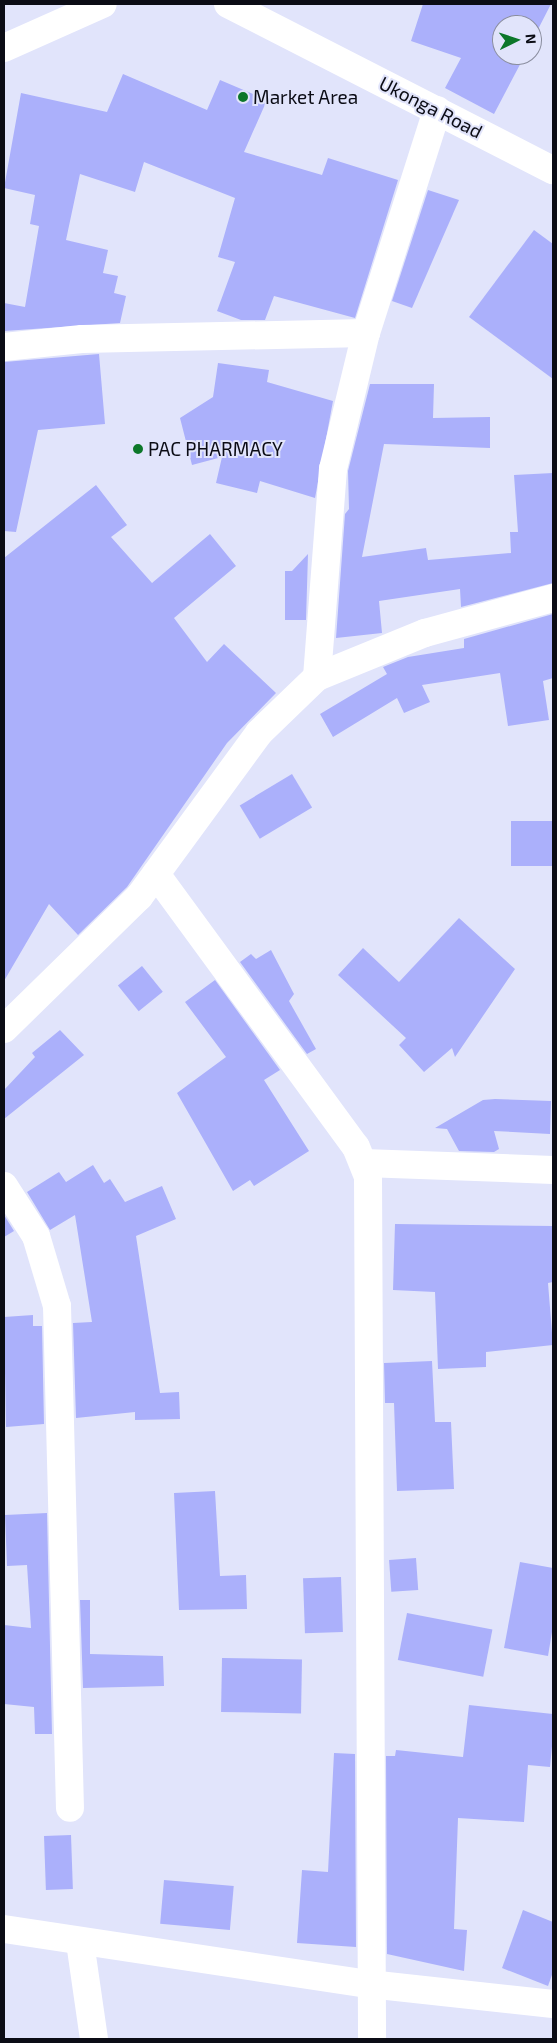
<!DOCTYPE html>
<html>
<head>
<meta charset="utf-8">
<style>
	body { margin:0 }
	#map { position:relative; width:557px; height:2043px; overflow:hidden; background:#e1e4fb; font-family:"Exo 2",sans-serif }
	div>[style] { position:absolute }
	.building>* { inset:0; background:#abb0fb; transform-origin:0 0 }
	.street>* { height:28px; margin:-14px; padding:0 14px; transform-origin:14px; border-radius:14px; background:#fff }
	.secondary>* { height:28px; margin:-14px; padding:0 14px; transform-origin:14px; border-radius:14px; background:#fff }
	.dots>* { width:14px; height:14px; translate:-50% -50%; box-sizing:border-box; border:2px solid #e1e4fb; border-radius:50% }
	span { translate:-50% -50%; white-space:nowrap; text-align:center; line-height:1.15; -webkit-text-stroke:4px #e1e4fb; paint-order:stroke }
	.poi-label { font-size:19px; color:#0b0c15 }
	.left { translate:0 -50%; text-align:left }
	.street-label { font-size:19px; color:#0b0c15 }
	.frame { position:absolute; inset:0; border:5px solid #0b0c15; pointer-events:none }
	.north { position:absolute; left:492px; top:15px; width:50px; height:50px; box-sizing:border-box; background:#e1e4fb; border:1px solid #8b8e9f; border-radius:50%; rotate:86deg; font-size:14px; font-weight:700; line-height:20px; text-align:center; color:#0b0c15 }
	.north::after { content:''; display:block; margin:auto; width:18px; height:22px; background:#0c772a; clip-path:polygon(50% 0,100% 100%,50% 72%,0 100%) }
</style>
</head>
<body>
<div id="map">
	<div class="building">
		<div style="clip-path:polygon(423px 4px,551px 4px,532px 41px,532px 25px,502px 25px,502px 55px,525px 55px,494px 114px,445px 88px,461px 58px,411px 41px)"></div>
		<div style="clip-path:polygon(123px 74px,207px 110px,220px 80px,267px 100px,244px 152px,322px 175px,328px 158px,398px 180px,355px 318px,274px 296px,265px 320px,241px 320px,217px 311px,235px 262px,218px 257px,235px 198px,144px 162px,135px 192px,80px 174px,66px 240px,108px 250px,103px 273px,118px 276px,114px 293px,126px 296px,120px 323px,4px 331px,4px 303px,25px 307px,39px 226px,30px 224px,35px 195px,4px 188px,21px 93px,107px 112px)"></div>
		<div style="clip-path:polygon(428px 190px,459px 200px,412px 308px,392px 301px)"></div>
		<div style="clip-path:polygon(534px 230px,553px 244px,553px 379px,469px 317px)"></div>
		<div style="clip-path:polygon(99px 354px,105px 424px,38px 430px,16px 532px,4px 531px,4px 362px)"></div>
		<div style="clip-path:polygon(218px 363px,269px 370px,267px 382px,333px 401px,315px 498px,260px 481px,257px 493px,216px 483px,222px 457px,192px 465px,180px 418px,213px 397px)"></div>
		<div style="clip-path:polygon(370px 384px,434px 384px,433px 418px,490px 417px,490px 448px,384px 444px,362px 557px,426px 548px,428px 560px,511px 553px,510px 532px,518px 532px,514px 475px,553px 473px,553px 583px,461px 607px,460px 589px,379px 601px,382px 633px,336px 638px,345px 514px,349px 509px,348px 471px)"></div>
		<div style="clip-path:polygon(96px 485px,127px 525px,111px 537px,152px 583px,210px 534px,236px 566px,174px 618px,207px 662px,224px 644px,276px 693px,227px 743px,127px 887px,78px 935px,49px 904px,4px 981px,4px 558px)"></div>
		<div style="clip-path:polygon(308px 554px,306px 620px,285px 620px,285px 571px,292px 571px)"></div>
		<div style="clip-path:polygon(553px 614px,553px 678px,543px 681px,549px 720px,508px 726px,500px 673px,422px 685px,430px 702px,404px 713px,397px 698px,333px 737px,320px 714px,387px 674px,383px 667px,408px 657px,464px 648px,464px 639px)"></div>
		<div style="left:292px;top:774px;width:39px;height:61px;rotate:59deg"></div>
		<div style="left:553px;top:821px;width:45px;height:42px;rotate:90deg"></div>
		<div style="clip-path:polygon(459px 918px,515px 969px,455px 1057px,452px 1048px,424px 1072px,399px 1045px,406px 1038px,338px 975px,363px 948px,399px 982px)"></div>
		<div style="clip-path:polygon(271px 950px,294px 994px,289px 1001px,316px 1049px,307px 1054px,240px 962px,251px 954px,256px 959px)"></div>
		<div style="left:142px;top:966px;width:33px;height:31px;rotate:51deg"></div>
		<div style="clip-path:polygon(215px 980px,280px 1070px,264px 1080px,309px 1151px,254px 1186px,250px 1180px,233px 1191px,177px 1093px,226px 1057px,185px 1002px)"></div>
		<div style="clip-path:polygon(60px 1030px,84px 1055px,4px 1119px,4px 1090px,35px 1057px,32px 1053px)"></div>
		<div style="clip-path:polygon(495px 1099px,551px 1101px,550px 1134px,494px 1131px,499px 1149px,494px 1152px,459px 1151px,447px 1129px,435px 1128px,483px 1100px)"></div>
		<div style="clip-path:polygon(93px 1165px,104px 1183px,110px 1179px,125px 1202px,162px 1186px,176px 1219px,136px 1236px,160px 1393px,179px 1392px,180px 1419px,135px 1420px,135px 1412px,76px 1418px,73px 1323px,92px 1322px,75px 1215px,50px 1230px,27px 1192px,59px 1172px,66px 1182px)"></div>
		<div style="clip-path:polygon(4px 1215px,14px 1231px,4px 1237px)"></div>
		<div style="clip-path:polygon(395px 1224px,553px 1226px,553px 1282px,548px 1283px,553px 1345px,486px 1352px,486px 1367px,438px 1369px,435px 1292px,393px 1290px)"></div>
		<div style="clip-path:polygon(33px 1315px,33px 1326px,42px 1326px,44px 1424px,6px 1427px,4px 1317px)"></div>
		<div style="clip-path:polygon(432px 1361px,435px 1422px,451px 1422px,454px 1489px,397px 1491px,394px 1403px,385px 1403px,384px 1363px)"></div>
		<div style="clip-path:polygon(215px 1491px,220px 1576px,246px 1575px,247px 1609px,179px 1610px,174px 1493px)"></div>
		<div style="clip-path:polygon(47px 1513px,52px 1734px,35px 1734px,34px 1707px,4px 1704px,4px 1625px,31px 1628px,27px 1565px,7px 1566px,5px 1515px)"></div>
		<div style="left:416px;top:1558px;width:32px;height:27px;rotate:86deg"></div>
		<div style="clip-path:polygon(520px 1562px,553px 1568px,553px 1626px,548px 1656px,504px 1648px)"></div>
		<div style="left:341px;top:1577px;width:55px;height:38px;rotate:88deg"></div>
		<div style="clip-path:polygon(80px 1600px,90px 1600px,90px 1654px,163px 1656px,164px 1686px,83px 1688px)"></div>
		<div style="left:407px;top:1613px;width:87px;height:48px;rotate:11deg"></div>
		<div style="left:222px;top:1658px;width:80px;height:54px;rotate:1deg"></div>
		<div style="clip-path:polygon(469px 1705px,553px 1714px,553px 1736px,550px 1767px,528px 1765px,524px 1822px,458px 1818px,454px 1929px,467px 1930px,464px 1971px,387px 1954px,386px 1756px,395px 1756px,396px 1750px,463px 1757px)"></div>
		<div style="clip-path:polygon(334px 1753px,355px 1754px,356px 1947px,297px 1943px,302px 1870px,328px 1872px)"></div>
		<div style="left:71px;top:1835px;width:54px;height:27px;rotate:88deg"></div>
		<div style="left:164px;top:1880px;width:70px;height:44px;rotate:5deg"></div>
		<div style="clip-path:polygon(523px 1910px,553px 1922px,553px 1972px,548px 1986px,502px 1968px)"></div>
	</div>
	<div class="street">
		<div style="left:4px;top:48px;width:108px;rotate:-24deg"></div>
		<div style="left:4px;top:347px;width:78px;rotate:-5.9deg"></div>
		<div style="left:82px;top:339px;width:284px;rotate:-1.2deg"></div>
		<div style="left:317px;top:677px;width:209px;rotate:-85.6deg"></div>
		<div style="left:333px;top:469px;width:140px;rotate:-76.4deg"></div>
		<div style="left:366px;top:333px;width:234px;rotate:-72.3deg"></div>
		<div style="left:156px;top:874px;width:338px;rotate:53.8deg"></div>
		<div style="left:356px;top:1147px;width:32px;rotate:68deg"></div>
		<div style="left:368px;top:1177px;width:862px;rotate:89.73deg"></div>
		<div style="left:4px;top:1029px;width:189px;rotate:-44.4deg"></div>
		<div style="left:139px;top:897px;width:203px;rotate:-53.8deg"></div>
		<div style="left:259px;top:733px;width:81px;rotate:-44deg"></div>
		<div style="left:317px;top:677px;width:117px;rotate:-22.2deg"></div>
		<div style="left:425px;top:633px;width:133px;rotate:-15.3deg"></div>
		<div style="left:364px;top:1163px;width:189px;rotate:2.1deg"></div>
		<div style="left:4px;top:1186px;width:59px;rotate:57.4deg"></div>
		<div style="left:36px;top:1236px;width:73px;rotate:73.3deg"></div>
		<div style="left:57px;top:1306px;width:502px;rotate:88.52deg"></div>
		<div style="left:4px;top:1929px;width:369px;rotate:8.6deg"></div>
		<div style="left:369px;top:1984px;width:185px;rotate:6.2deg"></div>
		<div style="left:80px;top:1942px;width:98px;rotate:81.8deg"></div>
	</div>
	<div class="secondary">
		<div style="left:228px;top:4px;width:365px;rotate:27.1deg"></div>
	</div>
	<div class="dots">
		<div style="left:243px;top:97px;background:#0c772a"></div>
		<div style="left:138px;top:449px;background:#0c772a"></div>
	</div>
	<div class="poi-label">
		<span class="left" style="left:253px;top:97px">Market Area</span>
		<span class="left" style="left:148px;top:449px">PAC PHARMACY</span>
	</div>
	<div class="street-label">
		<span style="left:431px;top:107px;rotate:27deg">Ukonga Road</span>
	</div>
	<div class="frame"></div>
	<div class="north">N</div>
</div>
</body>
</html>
